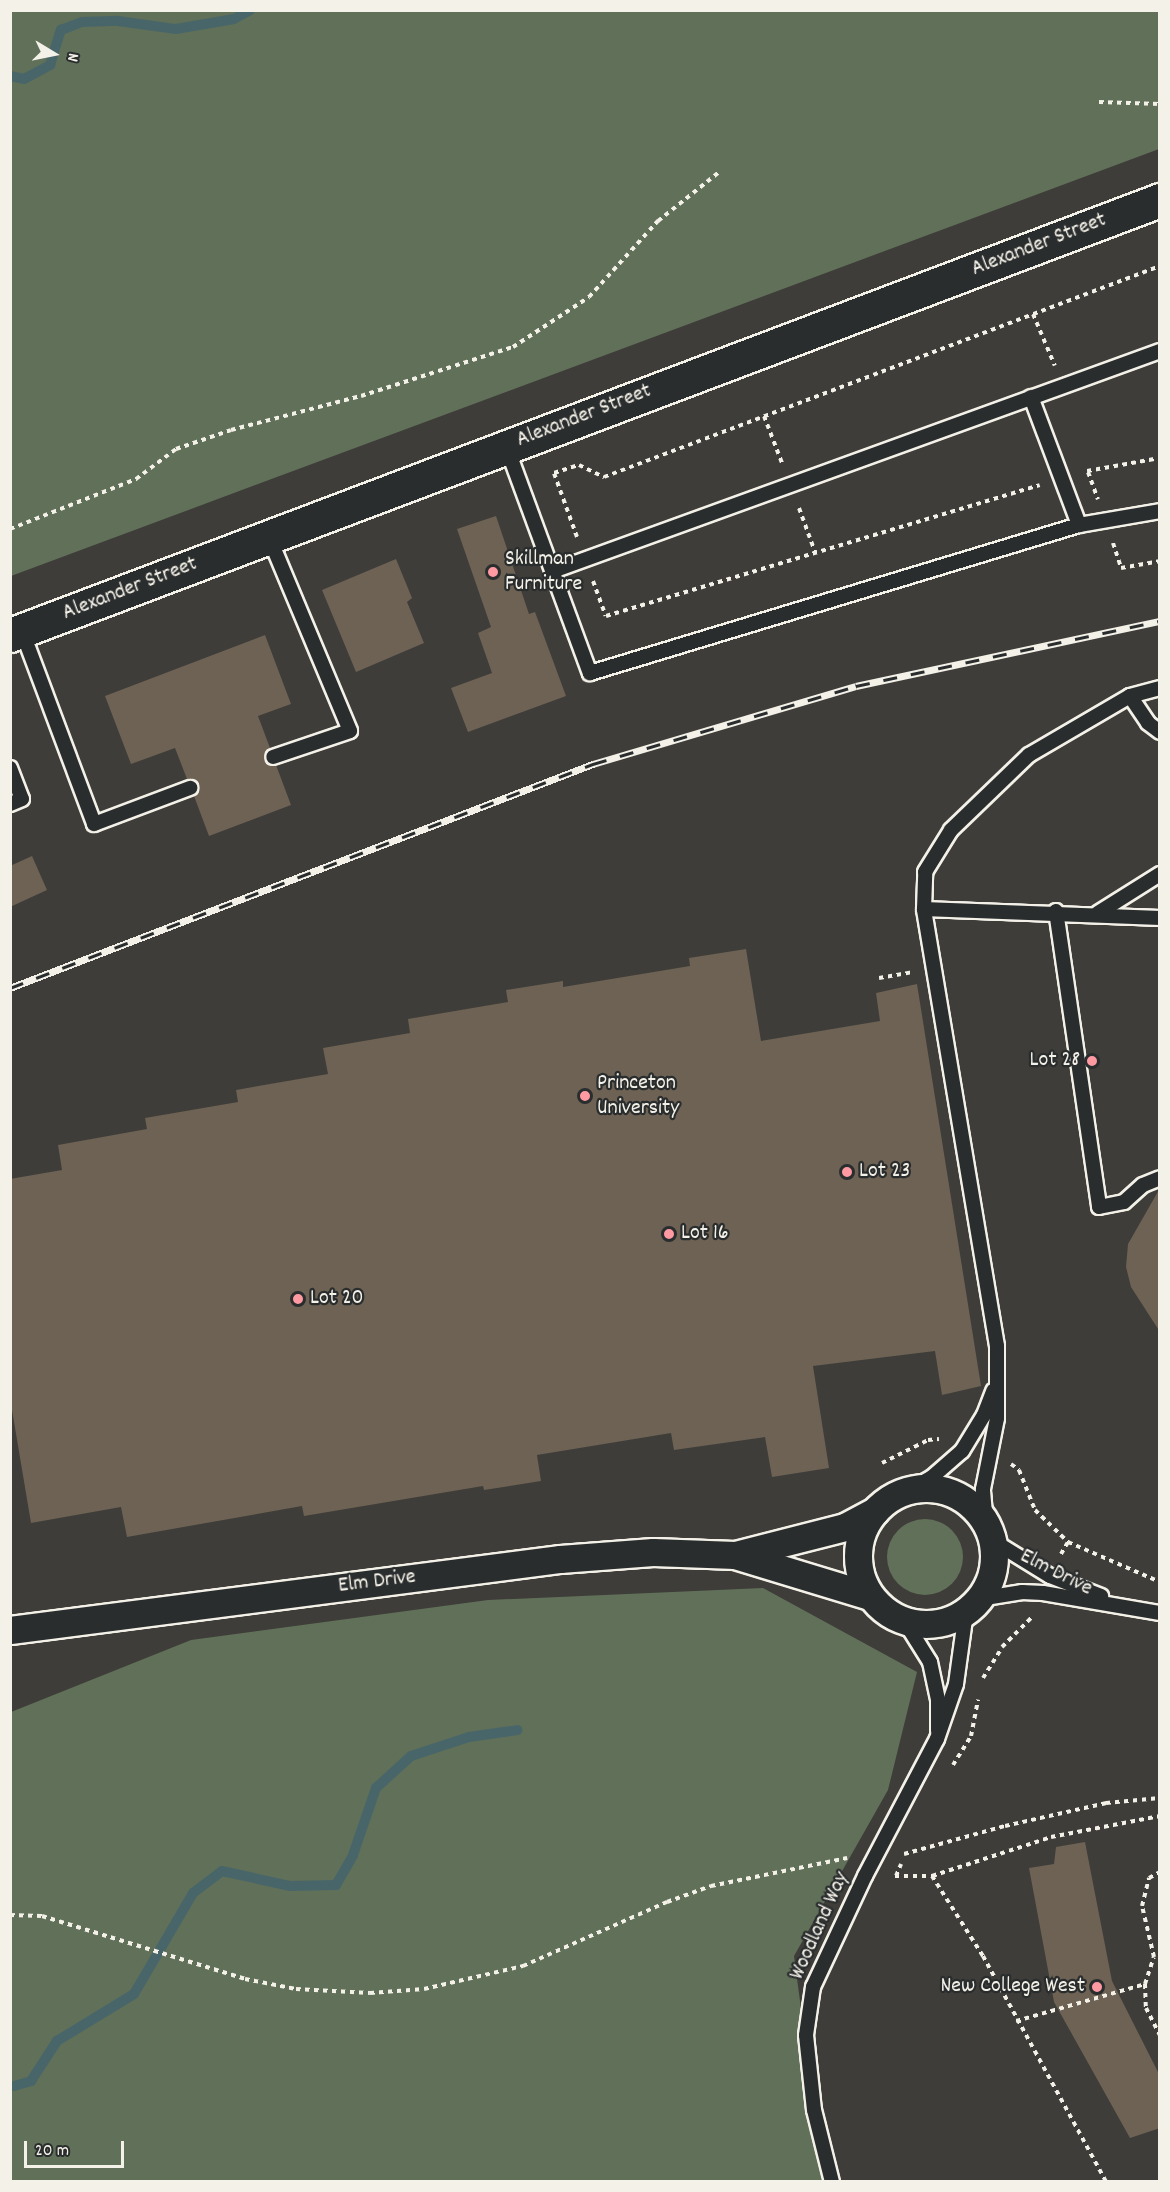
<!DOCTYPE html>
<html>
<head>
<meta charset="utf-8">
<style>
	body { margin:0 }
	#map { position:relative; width:1170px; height:2192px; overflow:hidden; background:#3e3d39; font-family:Dekko,sans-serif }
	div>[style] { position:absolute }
	.green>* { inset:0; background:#617058 }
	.round { border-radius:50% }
	.stream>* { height:10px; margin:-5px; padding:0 5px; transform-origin:5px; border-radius:5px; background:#48666a }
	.building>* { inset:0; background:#6d6254 }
	.path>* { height:4px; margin-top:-2px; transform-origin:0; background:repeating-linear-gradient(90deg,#f4f1e8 0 4.5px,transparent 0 9px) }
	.roads { filter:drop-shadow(2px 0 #f4f1e8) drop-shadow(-2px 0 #f4f1e8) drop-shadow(0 2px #f4f1e8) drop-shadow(0 -2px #f4f1e8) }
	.lane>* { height:14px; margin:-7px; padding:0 7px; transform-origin:7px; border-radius:7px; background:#2a2d2e }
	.street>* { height:27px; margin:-13.5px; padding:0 13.5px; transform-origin:13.5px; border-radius:13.5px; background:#2a2d2e }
	.street>.ring { margin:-13.5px; padding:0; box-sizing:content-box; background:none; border:27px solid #2a2d2e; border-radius:50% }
	.secondary>* { height:33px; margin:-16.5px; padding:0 16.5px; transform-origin:16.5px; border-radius:16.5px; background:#2a2d2e }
	.rail>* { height:7px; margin-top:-3.5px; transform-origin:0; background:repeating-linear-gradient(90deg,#2a2d2e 0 14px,#f4f1e8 0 28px); box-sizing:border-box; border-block:2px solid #f4f1e8 }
	.dots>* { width:16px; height:16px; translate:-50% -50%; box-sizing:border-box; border:3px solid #2a2d2e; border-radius:50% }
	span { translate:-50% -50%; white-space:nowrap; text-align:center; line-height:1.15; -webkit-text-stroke:4.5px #2a2d2e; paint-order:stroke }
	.street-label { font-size:22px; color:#f4f1e8 }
	.poi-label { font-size:22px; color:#f4f1e8 }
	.left { translate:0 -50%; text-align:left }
	.right { translate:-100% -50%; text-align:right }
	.frame { position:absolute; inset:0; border:12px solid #f4f1e8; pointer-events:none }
	.north { position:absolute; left:24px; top:24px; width:60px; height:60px; -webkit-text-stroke:4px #2a2d2e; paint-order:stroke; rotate:100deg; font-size:16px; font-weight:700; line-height:24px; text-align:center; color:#f4f1e8 }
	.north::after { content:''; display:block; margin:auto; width:21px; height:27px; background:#f4f1e8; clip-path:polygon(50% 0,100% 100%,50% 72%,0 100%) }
	.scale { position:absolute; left:24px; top:2141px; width:100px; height:27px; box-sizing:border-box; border:3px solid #f4f1e8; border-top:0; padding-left:8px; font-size:18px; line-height:21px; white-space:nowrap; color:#f4f1e8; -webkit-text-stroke:4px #2a2d2e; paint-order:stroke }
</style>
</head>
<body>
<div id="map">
	<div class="green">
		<div style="clip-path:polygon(11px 10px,1159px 11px,1159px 149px,11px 576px)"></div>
		<div class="round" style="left:887px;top:1519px;width:76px;height:76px"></div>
		<div style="clip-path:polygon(763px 1588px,917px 1672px,888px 1790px,794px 1956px,824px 2181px,11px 2182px,11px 1712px,191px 1640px,488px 1600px)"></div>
	</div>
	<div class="stream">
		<div style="left:10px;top:76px;width:14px;rotate:12deg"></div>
		<div style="left:24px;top:79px;width:30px;rotate:-28deg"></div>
		<div style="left:50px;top:65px;width:37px;rotate:-73deg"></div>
		<div style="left:61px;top:30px;width:22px;rotate:-21deg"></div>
		<div style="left:82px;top:22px;width:36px;rotate:-2deg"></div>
		<div style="left:118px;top:21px;width:59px;rotate:7.9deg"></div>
		<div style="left:176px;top:29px;width:59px;rotate:-9.8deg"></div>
		<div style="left:234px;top:19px;width:18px;rotate:-29deg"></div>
		<div style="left:14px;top:2086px;width:18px;rotate:-16deg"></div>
		<div style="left:31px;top:2081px;width:48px;rotate:-57deg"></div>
		<div style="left:57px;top:2041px;width:90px;rotate:-31.4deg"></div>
		<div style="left:134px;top:1994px;width:117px;rotate:-59.7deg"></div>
		<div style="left:193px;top:1893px;width:36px;rotate:-37deg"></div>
		<div style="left:222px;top:1871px;width:70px;rotate:12.4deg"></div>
		<div style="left:290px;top:1886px;width:46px;rotate:-1.2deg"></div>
		<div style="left:336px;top:1885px;width:34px;rotate:-60deg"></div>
		<div style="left:353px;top:1855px;width:71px;rotate:-71.1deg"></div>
		<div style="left:376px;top:1788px;width:47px;rotate:-42.4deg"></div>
		<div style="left:411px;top:1756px;width:61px;rotate:-18.1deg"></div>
		<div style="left:469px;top:1737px;width:49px;rotate:-8.1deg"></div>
	</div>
	<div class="building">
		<div style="clip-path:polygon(496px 516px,529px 614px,535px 612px,566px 696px,468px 732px,451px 688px,492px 673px,478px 633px,491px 627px,457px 529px)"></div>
		<div style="clip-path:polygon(396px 559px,412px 598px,407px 602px,424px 643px,356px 672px,322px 590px)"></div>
		<div style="clip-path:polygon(265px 635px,291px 704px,258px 716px,270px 748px,265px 760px,276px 765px,291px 805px,209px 836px,194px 796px,198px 784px,187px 779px,175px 748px,131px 764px,105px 696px)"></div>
		<div style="clip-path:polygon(32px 856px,47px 890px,10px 907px,10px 866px)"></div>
		<div style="clip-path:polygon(746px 949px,761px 1041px,880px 1021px,876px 993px,917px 984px,981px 1386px,942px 1395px,935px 1351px,813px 1366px,829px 1468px,772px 1477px,765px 1437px,674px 1450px,671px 1433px,537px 1455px,541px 1481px,484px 1490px,483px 1486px,304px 1516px,302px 1506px,127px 1537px,121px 1507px,31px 1523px,10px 1398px,10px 1179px,62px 1170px,58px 1145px,147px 1129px,145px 1118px,238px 1102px,236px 1090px,328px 1074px,323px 1048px,410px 1033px,408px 1019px,508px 1002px,506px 990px,563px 981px,563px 987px,690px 966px,689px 958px)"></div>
		<div style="clip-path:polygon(1160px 1188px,1160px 1332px,1131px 1287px,1126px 1267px,1128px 1244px)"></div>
		<div style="clip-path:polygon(1085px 1842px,1112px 1981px,1160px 2076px,1160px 2128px,1130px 2138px,1054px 2002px,1029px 1868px,1054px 1864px,1056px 1847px)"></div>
	</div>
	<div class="path">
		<div style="left:1099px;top:102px;width:61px;rotate:1.9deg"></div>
		<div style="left:1033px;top:314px;width:56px;rotate:67.1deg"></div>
		<div style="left:764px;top:416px;width:50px;rotate:69deg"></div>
		<div style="left:1087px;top:471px;width:74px;rotate:-10.1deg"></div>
		<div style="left:1088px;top:472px;width:29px;rotate:70deg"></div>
		<div style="left:799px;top:508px;width:47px;rotate:70deg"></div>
		<div style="left:10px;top:529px;width:136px;rotate:-21.6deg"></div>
		<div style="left:136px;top:479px;width:50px;rotate:-36.9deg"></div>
		<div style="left:176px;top:449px;width:58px;rotate:-19.1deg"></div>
		<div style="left:231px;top:430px;width:134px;rotate:-14.7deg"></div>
		<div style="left:361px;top:396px;width:160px;rotate:-17.9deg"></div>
		<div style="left:513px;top:347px;width:91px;rotate:-33.3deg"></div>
		<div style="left:589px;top:297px;width:103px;rotate:-47.8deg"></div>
		<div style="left:658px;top:221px;width:77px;rotate:-38.7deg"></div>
		<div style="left:577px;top:537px;width:68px;rotate:-109.8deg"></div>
		<div style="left:554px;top:473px;width:26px;rotate:-18deg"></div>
		<div style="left:579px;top:465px;width:28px;rotate:26deg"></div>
		<div style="left:604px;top:477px;width:595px;rotate:-20.78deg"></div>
		<div style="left:1113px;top:543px;width:26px;rotate:72deg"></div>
		<div style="left:1121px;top:568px;width:40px;rotate:-10deg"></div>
		<div style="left:593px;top:581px;width:37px;rotate:70deg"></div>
		<div style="left:606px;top:616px;width:453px;rotate:-16.8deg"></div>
		<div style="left:879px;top:978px;width:34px;rotate:-10deg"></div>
		<div style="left:882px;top:1463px;width:51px;rotate:-26.6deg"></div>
		<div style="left:928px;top:1440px;width:11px;rotate:-5deg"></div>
		<div style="left:1011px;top:1464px;width:10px;rotate:37deg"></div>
		<div style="left:1019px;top:1470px;width:43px;rotate:68.2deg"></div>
		<div style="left:1035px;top:1510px;width:46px;rotate:44.1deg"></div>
		<div style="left:1068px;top:1542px;width:100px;rotate:23.5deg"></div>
		<div style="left:1061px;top:1554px;width:14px;rotate:-60deg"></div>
		<div style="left:983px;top:1678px;width:36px;rotate:-58deg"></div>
		<div style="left:1002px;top:1647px;width:42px;rotate:-45deg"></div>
		<div style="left:953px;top:1765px;width:34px;rotate:-58deg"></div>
		<div style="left:971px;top:1736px;width:37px;rotate:-79deg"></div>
		<div style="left:904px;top:1854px;width:105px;rotate:-15.5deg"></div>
		<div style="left:1005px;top:1826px;width:104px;rotate:-12.8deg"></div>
		<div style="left:1106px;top:1803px;width:54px;rotate:-5.3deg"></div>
		<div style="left:895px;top:1876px;width:37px"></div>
		<div style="left:932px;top:1876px;width:125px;rotate:-18.1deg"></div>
		<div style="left:1051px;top:1837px;width:111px;rotate:-10.9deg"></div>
		<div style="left:896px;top:1876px;width:13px;rotate:-67deg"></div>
		<div style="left:932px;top:1876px;width:95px;rotate:57.5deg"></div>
		<div style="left:983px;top:1956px;width:257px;rotate:61.4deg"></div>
		<div style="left:10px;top:1915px;width:32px;rotate:2deg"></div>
		<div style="left:42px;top:1916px;width:213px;rotate:17.2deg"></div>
		<div style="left:245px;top:1979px;width:52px;rotate:11.1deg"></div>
		<div style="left:296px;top:1989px;width:74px;rotate:3.1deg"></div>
		<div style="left:370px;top:1993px;width:54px;rotate:-4.2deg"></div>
		<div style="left:424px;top:1989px;width:102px;rotate:-13.1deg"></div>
		<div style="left:523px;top:1966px;width:158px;rotate:-24deg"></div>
		<div style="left:667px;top:1902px;width:47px;rotate:-20deg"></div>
		<div style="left:711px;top:1886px;width:139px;rotate:-11.6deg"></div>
		<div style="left:1145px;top:1984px;width:24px;rotate:88deg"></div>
		<div style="left:1146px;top:2008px;width:31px;rotate:63deg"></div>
		<div style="left:1016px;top:2021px;width:134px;rotate:-16deg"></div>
		<div style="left:1145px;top:1984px;width:28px;rotate:-72deg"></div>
		<div style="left:1154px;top:1957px;width:52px;rotate:-103.2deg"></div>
		<div style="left:1142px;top:1906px;width:29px;rotate:-76deg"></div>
		<div style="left:1149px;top:1878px;width:13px;rotate:-29deg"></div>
	</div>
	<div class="roads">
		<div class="lane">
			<div style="left:1031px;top:397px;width:137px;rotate:69.4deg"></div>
			<div style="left:507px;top:448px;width:240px;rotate:69.8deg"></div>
			<div style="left:590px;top:673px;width:511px;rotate:-16.84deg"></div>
			<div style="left:1079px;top:525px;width:82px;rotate:-9.8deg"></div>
			<div style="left:269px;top:537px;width:210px;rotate:67.3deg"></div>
			<div style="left:350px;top:731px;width:81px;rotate:161.3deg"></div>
			<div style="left:553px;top:571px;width:646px;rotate:-19.92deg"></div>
			<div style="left:22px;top:631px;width:206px;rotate:69.5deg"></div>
			<div style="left:94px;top:824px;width:103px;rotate:-20.6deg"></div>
			<div style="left:1130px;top:696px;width:32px;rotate:56deg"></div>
			<div style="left:1148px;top:723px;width:15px;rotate:37deg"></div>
			<div style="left:10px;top:768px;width:33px;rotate:69deg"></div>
			<div style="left:22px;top:799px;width:13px;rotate:157deg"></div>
			<div style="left:924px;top:909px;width:236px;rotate:2.2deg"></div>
			<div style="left:1056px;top:911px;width:299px;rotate:81.7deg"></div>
			<div style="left:1099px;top:1207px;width:25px;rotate:-11deg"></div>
			<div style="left:1124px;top:1202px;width:25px;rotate:-42deg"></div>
			<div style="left:1143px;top:1185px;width:18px;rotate:-22deg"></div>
			<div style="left:1098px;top:913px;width:73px;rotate:-32.2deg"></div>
			<div style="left:909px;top:1490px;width:25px;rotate:-29deg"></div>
			<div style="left:931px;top:1478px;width:41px;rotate:-41.1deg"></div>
			<div style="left:962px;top:1451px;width:42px;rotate:-58.6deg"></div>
			<div style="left:984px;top:1415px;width:26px;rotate:-69deg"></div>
			<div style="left:986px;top:1525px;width:36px;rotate:-95deg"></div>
			<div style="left:983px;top:1489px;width:72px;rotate:-78.8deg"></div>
			<div style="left:997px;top:1418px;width:72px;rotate:-90deg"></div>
			<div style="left:997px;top:1346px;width:443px;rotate:-99.5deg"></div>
			<div style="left:924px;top:909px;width:37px;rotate:-88deg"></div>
			<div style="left:925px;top:872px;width:49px;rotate:-58.2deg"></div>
			<div style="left:951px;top:830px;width:108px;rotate:-43.9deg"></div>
			<div style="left:1029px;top:755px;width:117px;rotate:-30.3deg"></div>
			<div style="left:1130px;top:696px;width:31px;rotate:-15deg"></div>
			<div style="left:990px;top:1539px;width:70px;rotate:31.7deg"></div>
			<div style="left:1050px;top:1576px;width:55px;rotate:21.4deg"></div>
			<div style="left:979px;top:1599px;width:44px;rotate:-9.2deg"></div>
			<div style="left:1022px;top:1592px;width:21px;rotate:3deg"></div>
			<div style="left:1043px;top:1593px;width:119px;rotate:9.7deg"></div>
			<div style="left:905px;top:1622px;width:47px;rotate:58deg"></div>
			<div style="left:930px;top:1662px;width:40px;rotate:78deg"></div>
			<div style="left:938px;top:1701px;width:30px;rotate:90deg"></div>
			<div style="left:832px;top:2182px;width:74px;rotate:-104deg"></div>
			<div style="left:814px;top:2110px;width:75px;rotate:-96.1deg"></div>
			<div style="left:806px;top:2035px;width:49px;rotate:-81.7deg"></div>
			<div style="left:813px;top:1987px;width:123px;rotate:-64.9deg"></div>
			<div style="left:865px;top:1876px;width:155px;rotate:-62.3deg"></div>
			<div style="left:937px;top:1739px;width:58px;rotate:-70.9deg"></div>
			<div style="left:956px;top:1684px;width:73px;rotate:-82.1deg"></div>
		</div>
		<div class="street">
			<div class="ring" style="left:858px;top:1488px;width:109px;height:109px"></div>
			<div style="left:735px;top:1555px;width:114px;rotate:-14.3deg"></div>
			<div style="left:845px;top:1527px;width:34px;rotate:-28deg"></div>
			<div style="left:10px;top:1630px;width:555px;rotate:-7.36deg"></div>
			<div style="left:560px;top:1559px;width:93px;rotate:-4.3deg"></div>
			<div style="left:653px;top:1552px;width:82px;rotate:2.1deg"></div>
			<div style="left:735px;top:1555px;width:141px;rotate:16.9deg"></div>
		</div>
		<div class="secondary">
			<div style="left:10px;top:635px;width:1230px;rotate:-20.72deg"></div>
		</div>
	</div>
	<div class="rail">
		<div style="left:10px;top:988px;width:625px;rotate:-21.02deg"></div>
		<div style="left:593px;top:764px;width:274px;rotate:-16.5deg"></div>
		<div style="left:856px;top:686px;width:311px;rotate:-12.1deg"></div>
	</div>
	<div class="dots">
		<div style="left:493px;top:572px;background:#ff9aa2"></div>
		<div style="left:1092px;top:1061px;background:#ff9aa2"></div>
		<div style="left:585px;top:1096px;background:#ff9aa2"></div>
		<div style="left:847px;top:1172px;background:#ff9aa2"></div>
		<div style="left:669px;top:1234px;background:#ff9aa2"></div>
		<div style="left:298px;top:1299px;background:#ff9aa2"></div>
		<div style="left:1097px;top:1987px;background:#ff9aa2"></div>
	</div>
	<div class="street-label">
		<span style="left:1039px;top:245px;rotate:-21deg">Alexander Street</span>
		<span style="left:584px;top:416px;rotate:-21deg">Alexander Street</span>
		<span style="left:130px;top:589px;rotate:-21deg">Alexander Street</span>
		<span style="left:1056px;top:1573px;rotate:27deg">Elm Drive</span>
		<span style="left:377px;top:1582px;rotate:-7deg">Elm Drive</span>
		<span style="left:820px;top:1926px;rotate:-66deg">Woodland Way</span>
	</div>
	<div class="poi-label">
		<span class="left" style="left:505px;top:572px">Skillman<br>Furniture</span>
		<span class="right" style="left:1080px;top:1061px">Lot 28</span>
		<span class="left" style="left:597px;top:1096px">Princeton<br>University</span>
		<span class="left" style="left:859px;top:1172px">Lot 23</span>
		<span class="left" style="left:681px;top:1234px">Lot 16</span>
		<span class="left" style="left:310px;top:1299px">Lot 20</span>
		<span class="right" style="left:1085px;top:1987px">New College West</span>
	</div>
	<div class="frame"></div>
	<div class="north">N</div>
	<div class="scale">20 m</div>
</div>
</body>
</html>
